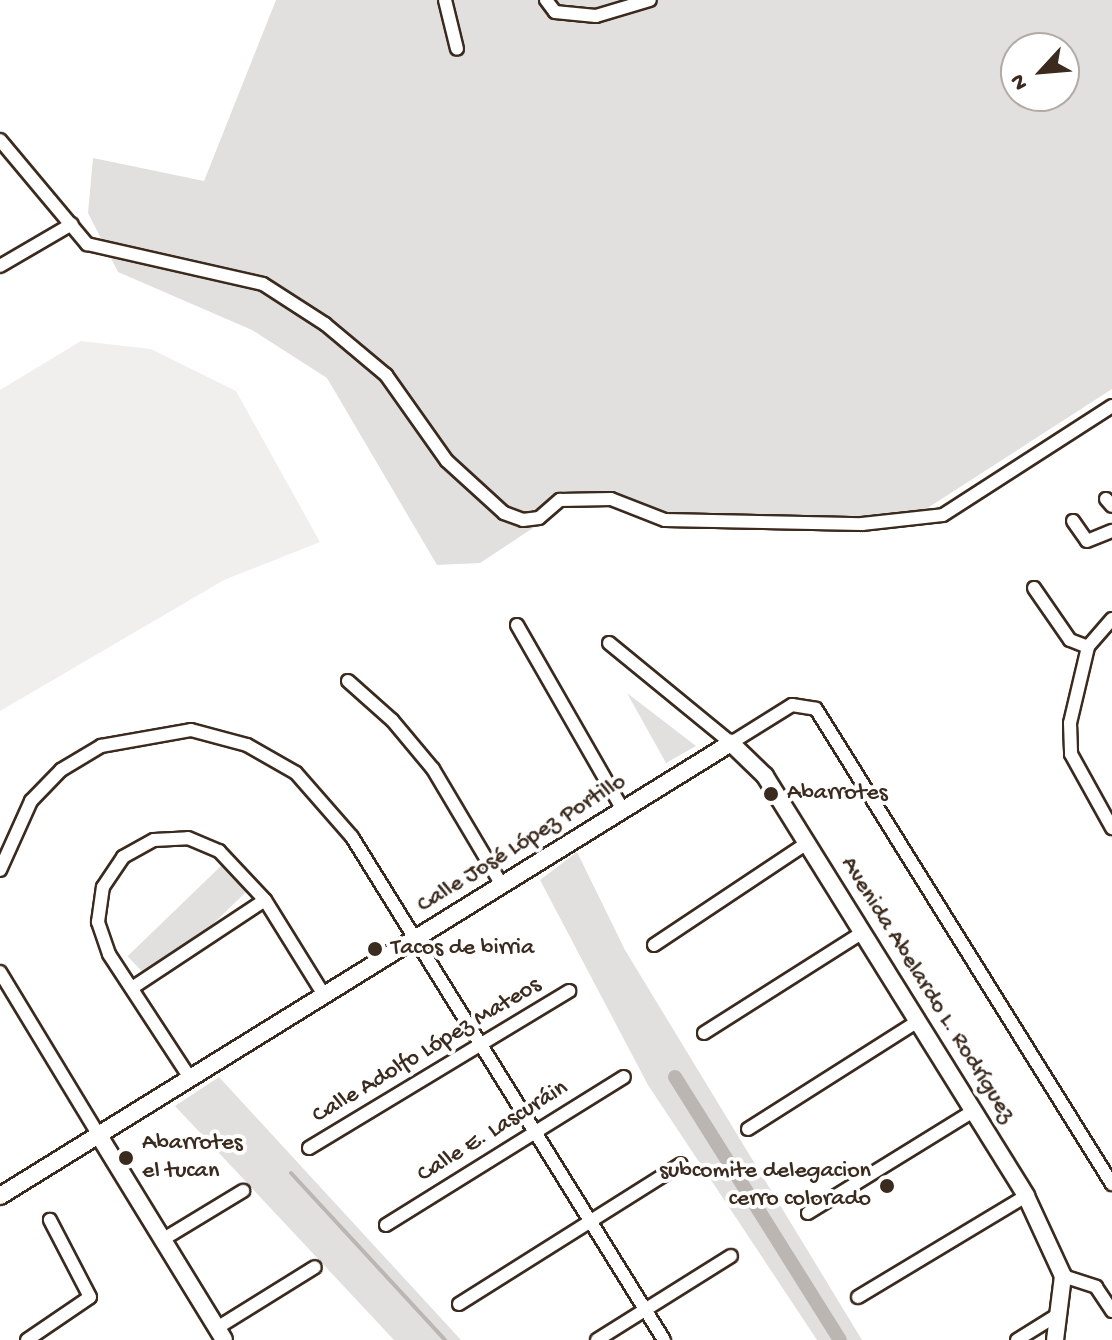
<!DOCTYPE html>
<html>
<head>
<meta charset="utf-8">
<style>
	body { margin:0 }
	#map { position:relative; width:1112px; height:1340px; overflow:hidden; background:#fff; font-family:"Gochi Hand",sans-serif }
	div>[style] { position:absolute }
	.built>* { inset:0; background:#f1efee }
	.green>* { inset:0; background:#e2e0de; transform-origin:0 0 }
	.stream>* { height:4px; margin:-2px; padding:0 2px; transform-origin:2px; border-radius:2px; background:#bcb6b3 }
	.canal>* { height:14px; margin:-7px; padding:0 7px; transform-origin:7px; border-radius:7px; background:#bcb6b3 }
	.roads { filter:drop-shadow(2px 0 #3b2a1e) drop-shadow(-2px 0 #3b2a1e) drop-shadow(0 2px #3b2a1e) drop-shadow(0 -2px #3b2a1e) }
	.minor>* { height:12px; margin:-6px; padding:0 6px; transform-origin:6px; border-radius:6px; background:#fff }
	.tertiary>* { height:16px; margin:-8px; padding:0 8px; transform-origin:8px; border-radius:8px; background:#fff }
	.dots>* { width:22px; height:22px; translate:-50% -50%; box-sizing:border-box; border:4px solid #fff; border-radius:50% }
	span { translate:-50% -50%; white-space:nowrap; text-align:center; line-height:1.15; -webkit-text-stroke:8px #fff; paint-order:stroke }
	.poi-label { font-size:24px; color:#3b2a1e }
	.left { translate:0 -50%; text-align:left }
	.right { translate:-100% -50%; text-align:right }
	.street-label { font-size:24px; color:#3b2a1e }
	.north { position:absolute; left:1000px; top:32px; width:80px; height:80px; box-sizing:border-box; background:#fff; border:2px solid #b1aaa5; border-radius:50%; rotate:244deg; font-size:22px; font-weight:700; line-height:32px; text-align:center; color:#3b2a1e }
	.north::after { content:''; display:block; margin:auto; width:28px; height:36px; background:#3b2a1e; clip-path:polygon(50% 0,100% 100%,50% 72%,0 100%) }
</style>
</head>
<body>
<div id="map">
	<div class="built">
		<div style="clip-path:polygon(81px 341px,151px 349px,236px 391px,320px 542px,224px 580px,0 711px,0 390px)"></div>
	</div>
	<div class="green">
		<div style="clip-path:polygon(evenodd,276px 0,1112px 0,1112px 389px,909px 520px,662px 515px,571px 503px,480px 563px,437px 565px,327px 378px,252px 330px,118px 272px,88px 213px,93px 158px,204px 181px,276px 0,1016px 48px,1064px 48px,1064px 96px,1016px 96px,1016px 48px)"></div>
		<div style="clip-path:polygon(627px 693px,696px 746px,666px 763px)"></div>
		<div style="clip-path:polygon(577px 852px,625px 950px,862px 1340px,817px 1340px,648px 1085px,540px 880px)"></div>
		<div style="left:221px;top:866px;width:36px;height:130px;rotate:46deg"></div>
		<div style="clip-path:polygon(219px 1077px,461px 1340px,394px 1340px,175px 1106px)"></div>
	</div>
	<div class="stream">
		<div style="left:291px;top:1173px;width:227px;rotate:47.3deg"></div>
	</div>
	<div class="canal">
		<div style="left:675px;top:1077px;width:310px;rotate:57.9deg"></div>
	</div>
	<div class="roads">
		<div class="minor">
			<div style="left:445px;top:0;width:50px;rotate:76.2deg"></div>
			<div style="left:546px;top:0;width:15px;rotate:53deg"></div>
			<div style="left:555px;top:12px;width:41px;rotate:5.6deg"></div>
			<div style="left:596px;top:16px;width:56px;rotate:-16.5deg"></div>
			<div style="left:0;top:140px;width:136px;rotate:50.1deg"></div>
			<div style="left:87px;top:244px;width:180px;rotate:12.8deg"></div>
			<div style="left:263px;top:284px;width:74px;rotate:32.8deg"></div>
			<div style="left:325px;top:324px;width:80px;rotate:39.9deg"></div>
			<div style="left:386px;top:375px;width:105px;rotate:54.7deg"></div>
			<div style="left:447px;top:461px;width:77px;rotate:42.4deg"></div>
			<div style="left:504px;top:513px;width:20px;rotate:20deg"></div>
			<div style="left:523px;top:520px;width:16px;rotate:-7deg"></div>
			<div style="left:539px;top:518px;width:28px;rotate:-41deg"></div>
			<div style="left:560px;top:500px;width:51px;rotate:-1.1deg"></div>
			<div style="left:611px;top:499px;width:58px;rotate:21.3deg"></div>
			<div style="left:665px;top:520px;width:197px;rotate:1.2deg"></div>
			<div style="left:862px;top:524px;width:81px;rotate:-6.3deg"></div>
			<div style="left:943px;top:515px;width:201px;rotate:-32.8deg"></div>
			<div style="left:0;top:266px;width:83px;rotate:-30.3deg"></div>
			<div style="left:1106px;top:499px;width:9px;rotate:49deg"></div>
			<div style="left:1073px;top:521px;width:24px;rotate:55deg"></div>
			<div style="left:1087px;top:541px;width:27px;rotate:-22deg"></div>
			<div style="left:1034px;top:588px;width:63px;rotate:55.3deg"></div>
			<div style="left:1070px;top:640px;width:19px;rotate:21deg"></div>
			<div style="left:1112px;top:619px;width:37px;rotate:131deg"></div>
			<div style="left:1088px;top:647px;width:78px;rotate:103.3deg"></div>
			<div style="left:1070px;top:723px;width:31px;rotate:88deg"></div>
			<div style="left:1071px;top:754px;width:85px;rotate:61deg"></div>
			<div style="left:517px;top:625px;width:213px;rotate:60.2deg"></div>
			<div style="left:609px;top:643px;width:158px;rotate:39.3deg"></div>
			<div style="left:731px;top:743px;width:72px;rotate:-31.9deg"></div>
			<div style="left:792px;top:705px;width:24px;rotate:9deg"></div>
			<div style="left:816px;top:709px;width:560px;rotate:58.07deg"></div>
			<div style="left:348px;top:681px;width:59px;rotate:41.6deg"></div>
			<div style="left:392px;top:720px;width:64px;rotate:50.1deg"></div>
			<div style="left:433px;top:769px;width:135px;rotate:59.3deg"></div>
			<div style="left:0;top:870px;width:76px;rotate:-65.8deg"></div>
			<div style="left:31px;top:801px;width:43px;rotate:-45.9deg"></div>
			<div style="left:61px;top:770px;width:47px;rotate:-31deg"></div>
			<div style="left:101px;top:746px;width:91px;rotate:-10.1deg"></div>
			<div style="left:191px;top:730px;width:58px;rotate:15deg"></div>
			<div style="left:247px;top:745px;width:56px;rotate:29.7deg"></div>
			<div style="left:296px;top:773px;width:85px;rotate:48.8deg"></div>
			<div style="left:352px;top:837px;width:592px;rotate:58.19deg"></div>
			<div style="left:654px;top:945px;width:184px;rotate:-33.7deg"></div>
			<div style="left:0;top:972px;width:189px;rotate:58.8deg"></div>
			<div style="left:132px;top:988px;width:159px;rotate:-33.5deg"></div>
			<div style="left:704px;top:1033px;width:188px;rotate:-32.4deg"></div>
			<div style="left:190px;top:1078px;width:148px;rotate:-123.2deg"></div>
			<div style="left:109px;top:954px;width:34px;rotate:-109deg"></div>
			<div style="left:98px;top:922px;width:35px;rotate:-82deg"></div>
			<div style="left:103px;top:887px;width:36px;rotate:-56deg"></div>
			<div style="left:123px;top:857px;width:35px;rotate:-29deg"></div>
			<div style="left:154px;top:840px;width:34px;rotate:-3deg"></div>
			<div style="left:188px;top:838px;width:34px;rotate:23deg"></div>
			<div style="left:219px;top:851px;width:67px;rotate:46.8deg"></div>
			<div style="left:265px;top:900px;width:112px;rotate:58.2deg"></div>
			<div style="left:748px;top:1129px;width:201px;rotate:-32.4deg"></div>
			<div style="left:309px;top:1148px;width:304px;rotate:-31.1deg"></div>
			<div style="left:808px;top:1213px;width:194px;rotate:-31.7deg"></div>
			<div style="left:386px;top:1225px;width:280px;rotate:-31.9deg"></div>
			<div style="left:162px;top:1240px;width:95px;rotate:-31.2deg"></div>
			<div style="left:1063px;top:1276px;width:35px;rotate:18deg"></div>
			<div style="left:1096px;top:1287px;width:29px;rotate:56deg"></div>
			<div style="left:858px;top:1297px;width:196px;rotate:-31deg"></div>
			<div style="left:459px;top:1304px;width:262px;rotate:-32.2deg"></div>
			<div style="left:217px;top:1328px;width:115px;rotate:-31.9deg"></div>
			<div style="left:27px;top:1340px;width:76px;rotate:-34.3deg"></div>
			<div style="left:90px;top:1297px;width:87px;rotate:-117.5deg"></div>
			<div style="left:597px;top:1340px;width:158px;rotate:-32.1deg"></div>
			<div style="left:1017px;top:1340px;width:49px;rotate:-31.8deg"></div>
		</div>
		<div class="tertiary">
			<div style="left:98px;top:1134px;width:241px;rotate:58.5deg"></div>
			<div style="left:0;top:1196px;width:860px;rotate:-31.79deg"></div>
			<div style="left:731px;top:743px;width:47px;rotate:44.1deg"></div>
			<div style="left:765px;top:776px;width:494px;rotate:58.1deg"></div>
			<div style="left:1026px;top:1196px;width:88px;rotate:65.2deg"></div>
			<div style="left:1063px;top:1276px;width:64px;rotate:97.1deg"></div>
		</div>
	</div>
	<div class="dots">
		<div style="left:771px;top:794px;background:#3b2a1e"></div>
		<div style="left:375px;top:949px;background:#3b2a1e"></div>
		<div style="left:126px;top:1158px;background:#3b2a1e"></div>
		<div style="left:887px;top:1186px;background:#3b2a1e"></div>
	</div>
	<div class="poi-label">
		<span class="left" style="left:787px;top:794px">Abarrotes</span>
		<span class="left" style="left:391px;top:949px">Tacos de birria</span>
		<span class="left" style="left:142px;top:1158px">Abarrotes<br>el tucan</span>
		<span class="right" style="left:871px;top:1186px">subcomite delegacion<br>cerro colorado</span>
	</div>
	<div class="street-label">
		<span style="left:522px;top:844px;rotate:-32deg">Calle José López Portillo</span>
		<span style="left:927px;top:990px;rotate:58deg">Avenida Abelardo L. Rodríguez</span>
		<span style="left:427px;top:1051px;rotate:-31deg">Calle Adolfo López Mateos</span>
		<span style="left:493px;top:1132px;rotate:-32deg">Calle E. Lascuráin</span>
	</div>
	<div class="north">N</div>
</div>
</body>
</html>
